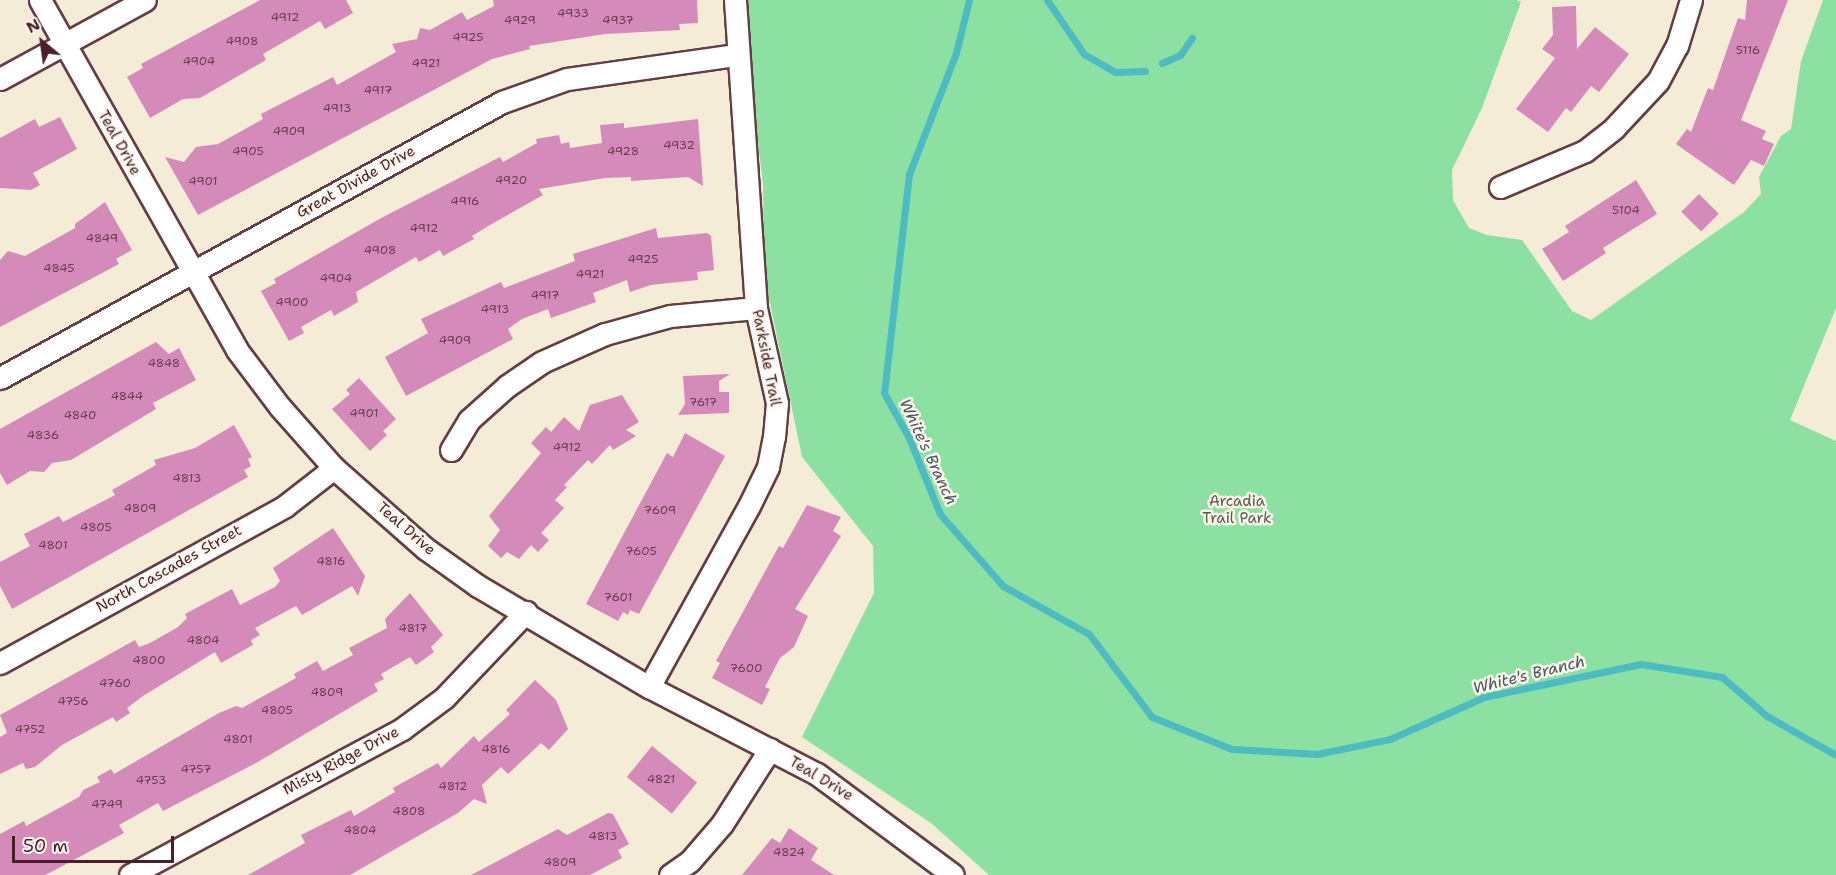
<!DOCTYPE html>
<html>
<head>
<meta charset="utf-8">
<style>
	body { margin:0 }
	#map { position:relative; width:1836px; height:875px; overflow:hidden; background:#f5ecd7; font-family:"Shantell Sans",sans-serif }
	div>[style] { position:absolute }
	.green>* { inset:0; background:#8ce0a1 }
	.stream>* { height:7px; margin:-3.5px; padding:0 3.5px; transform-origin:3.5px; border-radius:3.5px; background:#4dbcc2 }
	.building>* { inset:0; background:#d48bba; transform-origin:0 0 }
	.roads { filter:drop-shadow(2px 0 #643e45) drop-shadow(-2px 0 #643e45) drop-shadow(0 2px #643e45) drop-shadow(0 -2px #643e45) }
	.minor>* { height:21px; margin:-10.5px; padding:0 10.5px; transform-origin:10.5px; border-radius:10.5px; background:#fff }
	span { translate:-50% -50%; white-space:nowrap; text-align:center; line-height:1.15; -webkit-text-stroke:5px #fbf7ec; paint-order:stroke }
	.number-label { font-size:12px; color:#6c3a4f }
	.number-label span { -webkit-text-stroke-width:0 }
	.street-label { font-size:15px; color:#4a1f2b }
	.park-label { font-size:15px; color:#5e594e }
	.water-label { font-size:16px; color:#4b5660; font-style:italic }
	.north { position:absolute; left:12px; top:12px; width:60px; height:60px; -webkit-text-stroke:4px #fbf7ec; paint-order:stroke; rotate:331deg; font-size:16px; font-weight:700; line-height:24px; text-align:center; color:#4a1f2b }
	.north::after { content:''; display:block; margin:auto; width:21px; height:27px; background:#4a1f2b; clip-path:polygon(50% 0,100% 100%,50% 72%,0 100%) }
	.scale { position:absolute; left:12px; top:836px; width:162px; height:27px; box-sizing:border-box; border:3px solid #4a1f2b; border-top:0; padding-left:8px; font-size:18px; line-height:21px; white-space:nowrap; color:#4a1f2b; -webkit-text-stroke:4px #fbf7ec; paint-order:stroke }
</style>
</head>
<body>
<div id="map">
	<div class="green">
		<div style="clip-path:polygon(741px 0,1517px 0,1521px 2px,1482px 108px,1452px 170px,1453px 200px,1469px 228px,1487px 235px,1522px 240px,1572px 311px,1591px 320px,1744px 212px,1761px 194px,1759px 177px,1781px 136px,1791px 129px,1801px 61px,1823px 0,1836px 0,1836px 308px,1790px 420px,1836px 441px,1836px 875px,989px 875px,931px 823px,802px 737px,874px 593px,873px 546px,802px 457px,764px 274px,763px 184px)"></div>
	</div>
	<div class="stream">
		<div style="left:969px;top:0;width:55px;rotate:103.8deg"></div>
		<div style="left:956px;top:53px;width:130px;rotate:111.2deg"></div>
		<div style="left:909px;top:174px;width:220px;rotate:96.5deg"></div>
		<div style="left:884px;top:393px;width:51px;rotate:60.9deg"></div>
		<div style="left:909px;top:438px;width:82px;rotate:67.8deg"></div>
		<div style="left:940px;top:514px;width:96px;rotate:48.8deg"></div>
		<div style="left:1003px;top:586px;width:98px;rotate:29.2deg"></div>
		<div style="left:1089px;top:634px;width:104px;rotate:52.8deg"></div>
		<div style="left:1152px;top:717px;width:86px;rotate:21.8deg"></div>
		<div style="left:1232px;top:749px;width:85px;rotate:3.4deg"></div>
		<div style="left:1317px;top:754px;width:75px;rotate:-11.6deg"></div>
		<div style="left:1390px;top:739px;width:103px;rotate:-24.1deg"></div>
		<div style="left:1484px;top:697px;width:160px;rotate:-11.9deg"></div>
		<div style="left:1641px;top:664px;width:82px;rotate:9.1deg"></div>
		<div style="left:1722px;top:677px;width:60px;rotate:40.9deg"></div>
		<div style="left:1767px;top:716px;width:79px;rotate:29.5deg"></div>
		<div style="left:1047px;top:0;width:65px;rotate:55.6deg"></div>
		<div style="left:1084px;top:54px;width:36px;rotate:30deg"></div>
		<div style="left:1115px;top:72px;width:30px;rotate:-2deg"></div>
		<div style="left:1162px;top:63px;width:20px;rotate:-24deg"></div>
		<div style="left:1180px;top:55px;width:21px;rotate:-55deg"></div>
	</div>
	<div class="building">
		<div style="clip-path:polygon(260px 0,346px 0,353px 13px,325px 29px,320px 21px,263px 54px,266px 60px,200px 98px,183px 99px,150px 118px,127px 77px,143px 68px,141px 64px)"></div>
		<div style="clip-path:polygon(493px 0,697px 0,698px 23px,679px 24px,680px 30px,605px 34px,529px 46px,530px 49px,492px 59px,198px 215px,165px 157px,184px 162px,196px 147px,218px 144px,263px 119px,261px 114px,333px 77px,337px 85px,396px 52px,392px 44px,417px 39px,420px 28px,430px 30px,462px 12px,467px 20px,494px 6px)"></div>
		<div style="clip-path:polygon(1747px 0,1788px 0,1741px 120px,1766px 131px,1762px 139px,1774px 144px,1764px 166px,1751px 160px,1734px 185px,1676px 144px,1687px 129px,1691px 132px,1708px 88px,1713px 90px,1738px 18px,1745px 20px)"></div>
		<div style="clip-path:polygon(1576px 6px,1577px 49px,1595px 27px,1629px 54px,1599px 92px,1591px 86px,1571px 112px,1566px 108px,1548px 132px,1516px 109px,1555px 58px,1542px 49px,1553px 35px,1552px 7px)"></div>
		<div style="clip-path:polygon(60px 117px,77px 149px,33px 173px,40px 185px,31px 190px,0 188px,0 138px,35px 119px,39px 127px)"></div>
		<div style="clip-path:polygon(698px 119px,703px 186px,688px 177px,631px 181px,631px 177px,605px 178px,539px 189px,543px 195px,490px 225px,472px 236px,474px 239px,443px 256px,440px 250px,419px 262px,416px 257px,356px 292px,358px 302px,334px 316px,331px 310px,301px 327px,304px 333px,289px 341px,261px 291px,276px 283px,274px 279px,383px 217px,500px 157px,503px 162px,537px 143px,536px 139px,559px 135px,561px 144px,569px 142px,570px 148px,602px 143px,600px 125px,624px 123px,624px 128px)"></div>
		<div style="clip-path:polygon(1636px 180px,1657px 214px,1603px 248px,1606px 253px,1563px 281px,1542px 249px,1569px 232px,1565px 226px)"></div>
		<div style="left:1699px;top:194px;width:28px;height:25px;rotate:45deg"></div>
		<div style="clip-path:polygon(105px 202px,132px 250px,116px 259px,119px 264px,0 327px,0 260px,8px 251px,25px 256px,75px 228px,75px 224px)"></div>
		<div style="clip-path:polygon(656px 228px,658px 238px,707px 233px,711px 236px,714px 270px,697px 272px,698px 280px,651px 285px,630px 292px,627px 280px,593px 293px,596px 302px,551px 318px,548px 309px,522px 319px,508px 329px,513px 339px,406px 396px,385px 357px,428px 333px,421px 319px,501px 282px,504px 288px,575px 261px,573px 254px)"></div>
		<div style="clip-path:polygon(156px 342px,169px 354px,179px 348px,196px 380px,153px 403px,156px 409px,71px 460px,52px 463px,44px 472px,30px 471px,7px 485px,0 473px,0 429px)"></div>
		<div style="clip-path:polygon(730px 374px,719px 381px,719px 392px,729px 392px,729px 413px,678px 415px,685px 404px,683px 376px)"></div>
		<div style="clip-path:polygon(359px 378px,396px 419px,383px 431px,387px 435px,370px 451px,332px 409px,350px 394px,346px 390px)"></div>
		<div style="clip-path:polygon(622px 395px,639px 422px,626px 430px,636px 436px,613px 450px,610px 445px,592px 464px,588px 460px,564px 485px,567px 487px,555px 500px,564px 508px,541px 533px,549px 540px,538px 552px,531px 545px,519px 559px,507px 552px,501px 558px,488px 546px,500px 530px,489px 516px,541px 453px,531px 443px,546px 427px,551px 432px,564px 417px,579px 431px,590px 405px)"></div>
		<div style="clip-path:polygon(234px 425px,252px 457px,248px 459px,251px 466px,244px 470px,248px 477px,12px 609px,0 586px,0 562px,30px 546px,24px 534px,59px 516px,63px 522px,115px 495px,112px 490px,156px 465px,154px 460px,195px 448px)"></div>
		<div style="clip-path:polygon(685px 433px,725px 456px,639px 614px,630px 610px,628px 615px,623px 612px,618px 621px,586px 604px,667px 453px,673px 457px)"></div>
		<div style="clip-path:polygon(807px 505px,841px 517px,833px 531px,841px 536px,795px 609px,808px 616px,794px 647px,780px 658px,765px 687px,770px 689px,762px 705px,712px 678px,720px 663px,716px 661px,779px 546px,783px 548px)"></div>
		<div style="clip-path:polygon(333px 528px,365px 576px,358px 596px,352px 586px,302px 615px,296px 606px,255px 628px,260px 635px,251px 640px,253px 645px,221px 663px,215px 652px,143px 696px,127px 708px,130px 713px,116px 722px,113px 717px,62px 745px,35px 767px,26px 769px,23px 763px,0 774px,0 737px,7px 733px,0 715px,135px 640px,139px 647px,150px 643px,178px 627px,187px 618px,185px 614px,232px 589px,240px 605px,275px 587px,280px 581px,273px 568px)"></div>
		<div style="clip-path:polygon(410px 593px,443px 635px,431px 647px,434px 652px,416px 665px,410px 657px,381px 674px,384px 679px,374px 684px,378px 691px,256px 763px,163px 811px,158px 803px,119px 825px,124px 833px,57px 869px,45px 875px,0 875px,0 834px,24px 821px,26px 826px,79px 797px,83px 790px,100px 782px,97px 777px,111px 769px,114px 774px,219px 713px,236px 706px,242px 708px,296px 678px,294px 674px,317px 661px,323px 671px,353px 655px,349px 648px,387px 628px,385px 619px)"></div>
		<div style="clip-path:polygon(535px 680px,556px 700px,568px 729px,549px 750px,541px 743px,508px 774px,501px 767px,482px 785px,487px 804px,474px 799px,458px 813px,350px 875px,248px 875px,305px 843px,301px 835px,351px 810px,354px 816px,395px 792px,393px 788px,438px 763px,441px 768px,474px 736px,479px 742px,510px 714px,506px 710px)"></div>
		<div style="left:652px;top:746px;width:58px;height:40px;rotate:39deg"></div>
		<div style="clip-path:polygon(608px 813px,613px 814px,629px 844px,618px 850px,622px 858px,590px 875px,471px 875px,558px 829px,567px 835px)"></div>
		<div style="clip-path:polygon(789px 828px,818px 848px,811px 860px,834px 875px,742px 875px,772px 838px,780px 843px)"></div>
	</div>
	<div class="roads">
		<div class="minor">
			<div style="left:40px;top:0;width:402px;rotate:60.6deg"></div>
			<div style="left:237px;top:350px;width:71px;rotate:53deg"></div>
			<div style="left:280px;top:407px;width:81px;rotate:48.5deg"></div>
			<div style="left:334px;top:468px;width:123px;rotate:41.4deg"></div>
			<div style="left:426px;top:549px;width:64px;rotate:35.4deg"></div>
			<div style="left:478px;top:586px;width:199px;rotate:30.6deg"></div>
			<div style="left:649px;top:687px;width:189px;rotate:27.4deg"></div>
			<div style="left:817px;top:774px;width:169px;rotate:36.6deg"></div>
			<div style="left:0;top:79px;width:165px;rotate:-28.6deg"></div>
			<div style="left:1500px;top:187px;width:92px;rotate:-23deg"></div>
			<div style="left:1585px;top:151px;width:37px;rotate:-38deg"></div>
			<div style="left:1614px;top:128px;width:64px;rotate:-46.9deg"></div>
			<div style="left:1658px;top:81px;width:40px;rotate:-62deg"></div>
			<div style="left:1677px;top:46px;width:48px;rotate:-73.1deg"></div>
			<div style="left:0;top:378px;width:573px;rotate:-28.8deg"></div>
			<div style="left:502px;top:102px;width:69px;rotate:-19.5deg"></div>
			<div style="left:567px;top:79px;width:171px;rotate:-8.1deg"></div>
			<div style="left:451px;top:450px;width:35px;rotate:-59deg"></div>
			<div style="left:469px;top:420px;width:51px;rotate:-41.8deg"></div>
			<div style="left:507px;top:386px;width:42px;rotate:-34.4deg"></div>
			<div style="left:542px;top:362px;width:69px;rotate:-24deg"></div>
			<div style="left:605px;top:334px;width:67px;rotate:-15.5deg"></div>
			<div style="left:670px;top:316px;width:86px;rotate:-5.3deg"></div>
			<div style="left:0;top:663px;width:325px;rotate:-28.8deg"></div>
			<div style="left:285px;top:506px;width:62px;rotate:-37.8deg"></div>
			<div style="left:649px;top:687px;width:207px;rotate:-61.1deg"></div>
			<div style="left:749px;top:506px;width:43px;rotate:-64deg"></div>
			<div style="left:768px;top:467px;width:31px;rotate:-79deg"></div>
			<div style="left:774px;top:437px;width:34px;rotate:-85deg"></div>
			<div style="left:777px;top:403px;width:97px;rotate:-102.5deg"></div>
			<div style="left:756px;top:308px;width:309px;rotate:-93.9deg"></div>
			<div style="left:130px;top:875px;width:309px;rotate:-28.2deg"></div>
			<div style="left:402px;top:729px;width:52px;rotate:-36.4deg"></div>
			<div style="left:444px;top:698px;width:119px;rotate:-46.4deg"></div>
			<div style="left:670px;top:875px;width:24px;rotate:-35deg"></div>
			<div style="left:690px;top:861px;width:49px;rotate:-49.1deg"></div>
			<div style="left:722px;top:824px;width:89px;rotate:-57.4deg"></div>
		</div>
	</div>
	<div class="number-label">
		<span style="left:573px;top:14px">4933</span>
		<span style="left:285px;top:18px">4912</span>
		<span style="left:520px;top:21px">4929</span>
		<span style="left:618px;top:21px">4937</span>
		<span style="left:468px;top:38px">4925</span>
		<span style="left:242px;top:42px">4908</span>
		<span style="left:1748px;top:51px">5116</span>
		<span style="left:199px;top:62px">4904</span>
		<span style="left:426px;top:64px">4921</span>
		<span style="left:378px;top:91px">4917</span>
		<span style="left:337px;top:109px">4913</span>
		<span style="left:289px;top:132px">4909</span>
		<span style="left:679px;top:146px">4932</span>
		<span style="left:248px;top:152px">4905</span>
		<span style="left:623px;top:152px">4928</span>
		<span style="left:511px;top:181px">4920</span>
		<span style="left:203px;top:182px">4901</span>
		<span style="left:465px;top:202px">4916</span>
		<span style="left:1626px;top:211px">5104</span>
		<span style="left:424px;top:229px">4912</span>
		<span style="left:102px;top:239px">4849</span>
		<span style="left:380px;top:251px">4908</span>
		<span style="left:643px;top:260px">4925</span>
		<span style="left:59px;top:269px">4845</span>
		<span style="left:590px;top:275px">4921</span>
		<span style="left:336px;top:279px">4904</span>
		<span style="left:545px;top:296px">4917</span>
		<span style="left:292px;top:303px">4900</span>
		<span style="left:495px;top:310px">4913</span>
		<span style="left:455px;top:341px">4909</span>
		<span style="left:164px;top:364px">4848</span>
		<span style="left:127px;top:397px">4844</span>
		<span style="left:703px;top:403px">7617</span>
		<span style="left:364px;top:414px">4901</span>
		<span style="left:80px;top:416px">4840</span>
		<span style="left:43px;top:436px">4836</span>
		<span style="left:567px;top:448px">4912</span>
		<span style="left:187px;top:479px">4813</span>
		<span style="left:140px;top:509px">4809</span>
		<span style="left:660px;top:511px">7609</span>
		<span style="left:96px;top:528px">4805</span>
		<span style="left:53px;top:546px">4801</span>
		<span style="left:641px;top:552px">7605</span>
		<span style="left:331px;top:562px">4816</span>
		<span style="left:618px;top:598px">7601</span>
		<span style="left:413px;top:629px">4817</span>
		<span style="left:203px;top:641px">4804</span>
		<span style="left:149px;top:661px">4800</span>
		<span style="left:746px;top:669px">7600</span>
		<span style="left:115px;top:684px">4760</span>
		<span style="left:327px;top:693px">4809</span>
		<span style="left:73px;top:702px">4756</span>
		<span style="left:277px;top:711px">4805</span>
		<span style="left:30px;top:730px">4752</span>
		<span style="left:238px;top:740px">4801</span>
		<span style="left:496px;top:750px">4816</span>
		<span style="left:196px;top:770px">4757</span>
		<span style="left:661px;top:780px">4821</span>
		<span style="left:151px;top:781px">4753</span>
		<span style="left:453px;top:787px">4812</span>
		<span style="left:107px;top:805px">4749</span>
		<span style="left:409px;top:812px">4808</span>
		<span style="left:360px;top:831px">4804</span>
		<span style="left:603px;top:837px">4813</span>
		<span style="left:789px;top:853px">4824</span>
		<span style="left:560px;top:863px">4809</span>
	</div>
	<div class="street-label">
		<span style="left:119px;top:143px;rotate:61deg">Teal Drive</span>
		<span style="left:356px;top:182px;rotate:-29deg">Great Divide Drive</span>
		<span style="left:766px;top:358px;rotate:79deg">Parkside Trail</span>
		<span style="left:406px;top:529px;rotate:41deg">Teal Drive</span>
		<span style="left:169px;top:569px;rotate:-29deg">North Cascades Street</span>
		<span style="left:341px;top:761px;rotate:-28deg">Misty Ridge Drive</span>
		<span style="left:821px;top:779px;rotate:31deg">Teal Drive</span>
	</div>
	<div class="park-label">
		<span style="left:1237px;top:510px">Arcadia<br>Trail Park</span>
	</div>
	<div class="water-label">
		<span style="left:928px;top:452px;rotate:65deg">White's Branch</span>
		<span style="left:1529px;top:675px;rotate:-14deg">White's Branch</span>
	</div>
	<div class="north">N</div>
	<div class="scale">50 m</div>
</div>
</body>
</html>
